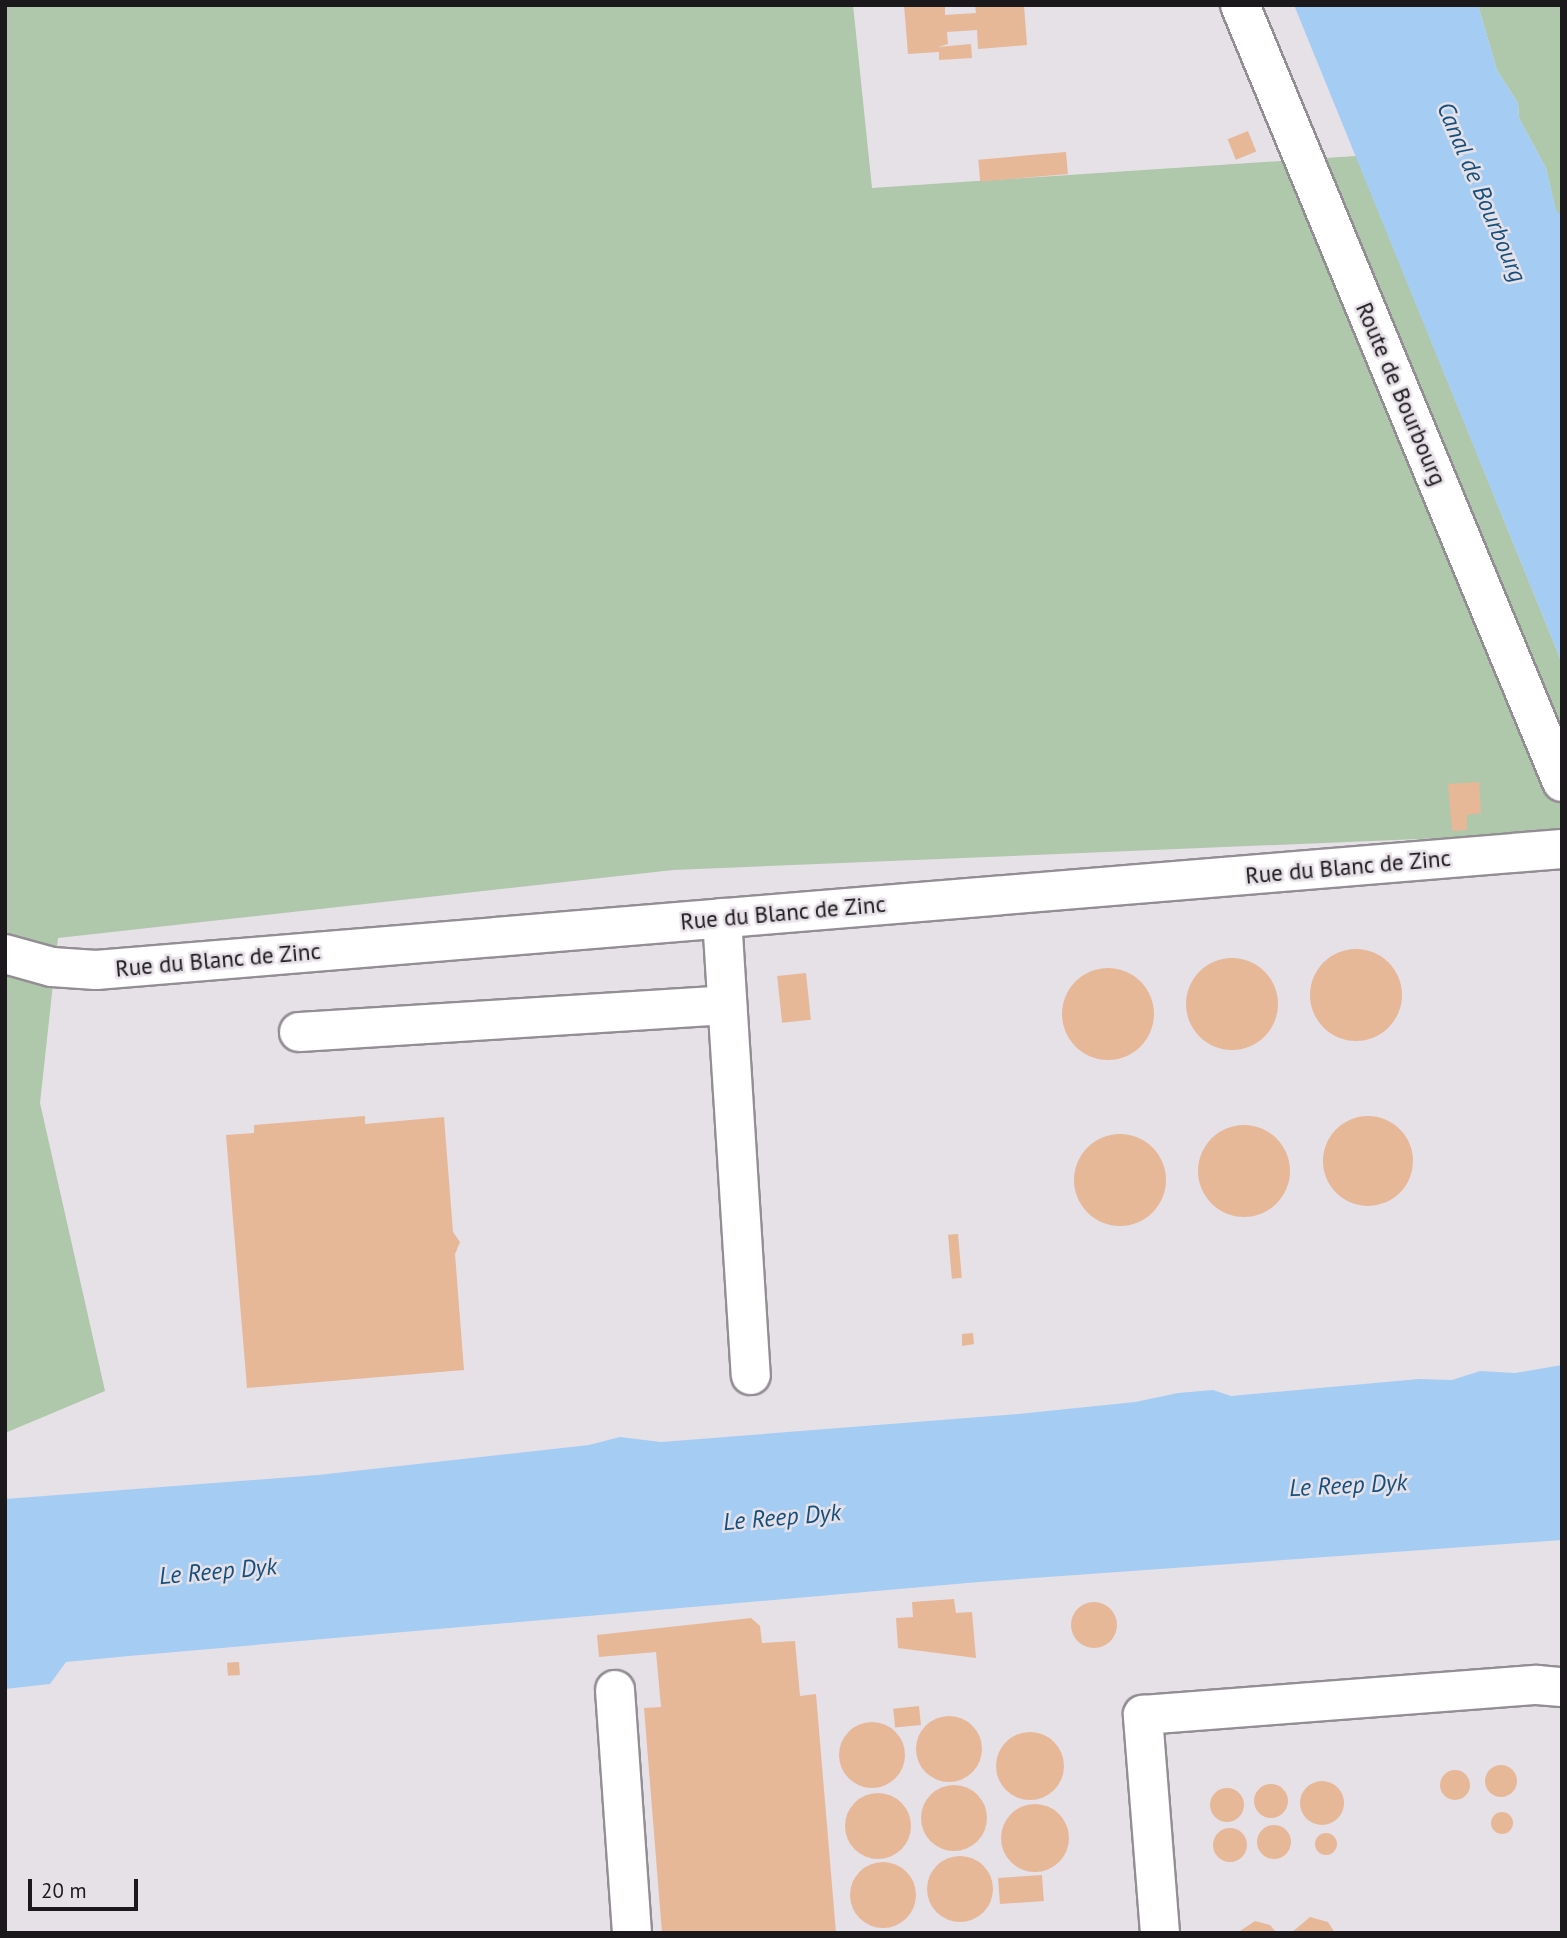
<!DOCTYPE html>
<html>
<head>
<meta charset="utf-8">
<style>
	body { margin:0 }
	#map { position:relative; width:1567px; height:1938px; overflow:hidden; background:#e6e0e7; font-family:"PT Sans",sans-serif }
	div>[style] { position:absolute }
	.green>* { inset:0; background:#afc7aa }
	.water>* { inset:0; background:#a5cdf4 }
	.building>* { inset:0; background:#e6b898; transform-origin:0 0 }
	.round { border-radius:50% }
	.roads { filter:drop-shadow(2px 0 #938d94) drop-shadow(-2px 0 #938d94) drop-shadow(0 2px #938d94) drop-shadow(0 -2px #938d94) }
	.minor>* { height:38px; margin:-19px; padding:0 19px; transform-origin:19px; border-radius:19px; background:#fff }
	.major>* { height:38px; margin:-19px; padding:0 19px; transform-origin:19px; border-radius:19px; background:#fff }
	span { translate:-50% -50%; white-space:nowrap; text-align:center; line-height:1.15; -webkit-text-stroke:5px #e6e0e7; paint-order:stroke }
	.street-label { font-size:23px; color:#1b191c }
	.water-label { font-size:24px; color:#13507f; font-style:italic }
	.frame { position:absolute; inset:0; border:7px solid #1b191c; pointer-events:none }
	.scale { position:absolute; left:28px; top:1879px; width:110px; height:32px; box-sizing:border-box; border:4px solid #1b191c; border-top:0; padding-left:9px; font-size:21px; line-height:24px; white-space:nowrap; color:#1b191c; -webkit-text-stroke:5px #e6e0e7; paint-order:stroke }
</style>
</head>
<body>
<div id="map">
	<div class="green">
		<div style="clip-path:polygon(5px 5px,853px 5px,872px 188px,1356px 156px,1562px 663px,1562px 833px,673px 870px,58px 938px,40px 1103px,105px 1391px,5px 1433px)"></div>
		<div style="clip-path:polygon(1478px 5px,1562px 5px,1562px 217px,1556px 211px,1546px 168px,1519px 118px,1518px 103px,1497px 70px)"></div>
	</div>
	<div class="water">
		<div style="clip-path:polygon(1294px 5px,1478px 5px,1497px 70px,1518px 103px,1519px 118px,1546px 168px,1556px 210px,1562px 217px,1562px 663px)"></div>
		<div style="clip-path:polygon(1562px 1365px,1562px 1540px,979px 1582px,129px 1656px,66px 1662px,50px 1684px,5px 1689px,5px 1499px,318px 1475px,589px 1445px,620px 1437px,661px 1442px,1018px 1414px,1135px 1402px,1178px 1393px,1213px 1390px,1231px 1396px,1419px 1379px,1452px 1380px,1480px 1371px,1515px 1373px)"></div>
	</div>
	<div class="building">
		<div style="clip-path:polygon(904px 5px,945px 5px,945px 15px,976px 13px,975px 5px,1024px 5px,1027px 45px,978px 49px,977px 30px,947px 32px,948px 44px,938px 47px,971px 44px,972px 58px,939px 60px,939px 52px,908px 54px)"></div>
		<div style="left:1248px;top:131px;width:22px;height:22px;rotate:68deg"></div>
		<div style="left:1066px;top:152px;width:22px;height:88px;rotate:85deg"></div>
		<div style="clip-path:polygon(1479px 782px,1481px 813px,1467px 815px,1467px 830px,1452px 831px,1448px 784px)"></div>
		<div class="round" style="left:1310px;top:949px;width:92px;height:92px"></div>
		<div class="round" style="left:1186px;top:958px;width:92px;height:92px"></div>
		<div class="round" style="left:1062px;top:968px;width:92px;height:92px"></div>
		<div style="left:806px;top:973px;width:47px;height:29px;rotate:84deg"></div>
		<div class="round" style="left:1323px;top:1116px;width:90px;height:90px"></div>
		<div style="clip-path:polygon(365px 1116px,365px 1124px,444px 1117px,453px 1232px,460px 1242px,455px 1254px,464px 1370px,247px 1388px,226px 1135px,254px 1133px,254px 1125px)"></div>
		<div class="round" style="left:1198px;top:1125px;width:92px;height:92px"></div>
		<div class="round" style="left:1074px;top:1134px;width:92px;height:92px"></div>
		<div style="left:958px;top:1234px;width:44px;height:10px;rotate:85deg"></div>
		<div style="clip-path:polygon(973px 1333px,974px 1344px,962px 1346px,962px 1334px)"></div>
		<div style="clip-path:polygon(954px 1599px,956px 1613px,972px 1612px,976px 1658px,898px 1648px,896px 1618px,913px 1617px,912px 1602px)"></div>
		<div class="round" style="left:1071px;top:1602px;width:46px;height:46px"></div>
		<div style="clip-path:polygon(751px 1618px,760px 1626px,762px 1643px,795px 1641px,800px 1696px,816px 1694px,836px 1933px,662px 1933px,644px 1708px,661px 1707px,656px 1652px,599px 1657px,597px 1635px)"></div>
		<div style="left:239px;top:1662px;width:13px;height:12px;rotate:86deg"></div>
		<div style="left:919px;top:1706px;width:19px;height:26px;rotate:84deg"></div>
		<div class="round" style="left:916px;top:1716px;width:66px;height:66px"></div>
		<div class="round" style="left:839px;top:1722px;width:66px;height:66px"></div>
		<div class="round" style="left:996px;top:1732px;width:68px;height:68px"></div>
		<div class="round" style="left:1485px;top:1765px;width:32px;height:32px"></div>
		<div class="round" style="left:1440px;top:1770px;width:30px;height:30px"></div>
		<div class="round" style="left:1300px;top:1781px;width:44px;height:44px"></div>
		<div class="round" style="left:1254px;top:1784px;width:34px;height:34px"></div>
		<div class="round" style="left:921px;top:1785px;width:66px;height:66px"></div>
		<div class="round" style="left:1210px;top:1788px;width:34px;height:34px"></div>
		<div class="round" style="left:845px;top:1793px;width:66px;height:66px"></div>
		<div class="round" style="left:1001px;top:1804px;width:68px;height:68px"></div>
		<div class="round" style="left:1491px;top:1812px;width:22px;height:22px"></div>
		<div class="round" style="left:1257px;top:1825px;width:34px;height:34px"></div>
		<div class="round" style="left:1213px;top:1828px;width:34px;height:34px"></div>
		<div class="round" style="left:1315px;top:1833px;width:22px;height:22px"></div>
		<div class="round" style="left:927px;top:1856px;width:66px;height:66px"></div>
		<div class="round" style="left:850px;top:1862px;width:66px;height:66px"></div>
		<div style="left:1042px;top:1875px;width:26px;height:44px;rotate:86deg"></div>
		<div style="clip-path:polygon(1310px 1917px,1328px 1922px,1335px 1933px,1291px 1933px)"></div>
		<div style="clip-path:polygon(1255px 1921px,1270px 1925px,1277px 1933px,1237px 1933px)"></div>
	</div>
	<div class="roads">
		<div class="minor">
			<div style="left:722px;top:918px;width:458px;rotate:86.4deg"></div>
			<div style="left:5px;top:954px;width:49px;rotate:15.5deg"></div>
			<div style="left:52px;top:967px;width:44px;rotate:3.9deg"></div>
			<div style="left:96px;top:970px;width:1471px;rotate:-4.72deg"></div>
			<div style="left:299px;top:1032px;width:429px;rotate:-3.6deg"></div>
			<div style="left:615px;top:1690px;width:244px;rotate:86deg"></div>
			<div style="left:1160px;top:1933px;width:219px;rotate:-94.5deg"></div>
			<div style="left:1143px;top:1715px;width:395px;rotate:-4.4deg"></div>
			<div style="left:1537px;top:1685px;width:25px;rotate:5deg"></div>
		</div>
		<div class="major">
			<div style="left:1240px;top:5px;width:841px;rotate:67.49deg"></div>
		</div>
	</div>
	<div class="street-label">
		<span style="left:1401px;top:394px;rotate:67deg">Route de Bourbourg</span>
		<span style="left:1348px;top:867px;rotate:-5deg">Rue du Blanc de Zinc</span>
		<span style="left:783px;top:913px;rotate:-5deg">Rue du Blanc de Zinc</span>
		<span style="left:218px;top:960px;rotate:-5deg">Rue du Blanc de Zinc</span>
	</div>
	<div class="water-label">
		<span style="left:1482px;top:192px;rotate:67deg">Canal de Bourbourg</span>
		<span style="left:1348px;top:1485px;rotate:-3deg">Le Reep Dyk</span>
		<span style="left:782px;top:1517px;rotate:-5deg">Le Reep Dyk</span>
		<span style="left:218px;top:1571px;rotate:-5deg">Le Reep Dyk</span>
	</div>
	<div class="frame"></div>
	<div class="scale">20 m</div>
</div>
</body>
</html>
